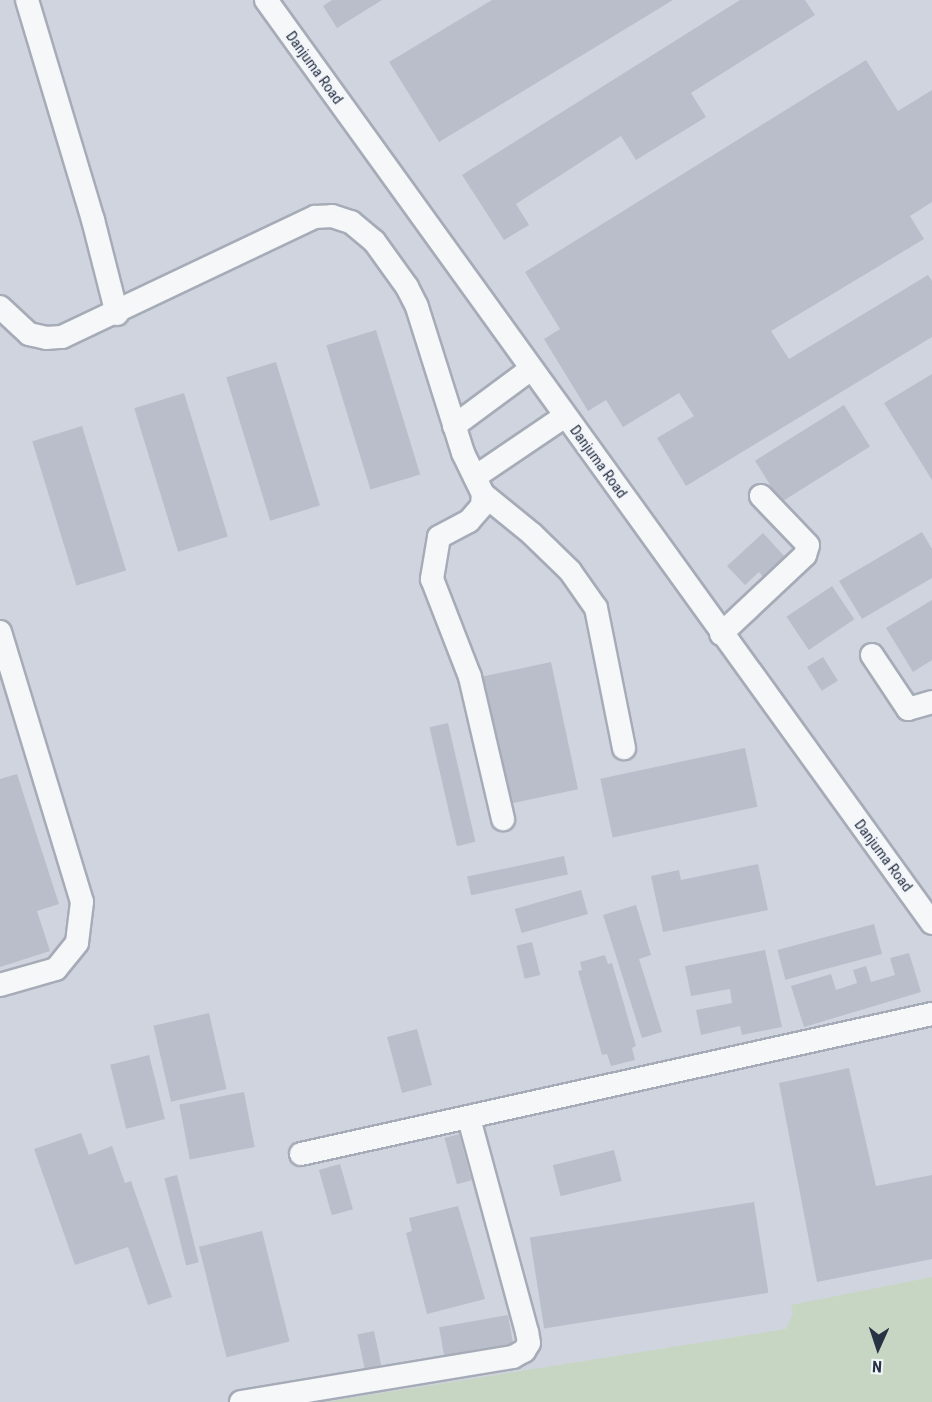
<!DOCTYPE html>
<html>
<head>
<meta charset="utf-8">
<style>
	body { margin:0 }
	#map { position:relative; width:932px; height:1402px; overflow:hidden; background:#e2e5ec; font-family:"Roboto Condensed",sans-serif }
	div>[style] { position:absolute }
	.built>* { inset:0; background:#d0d4de; transform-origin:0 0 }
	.green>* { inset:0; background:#c7d6c2 }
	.building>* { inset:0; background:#b9beca; transform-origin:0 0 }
	.roads { filter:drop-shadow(2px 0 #a6acb7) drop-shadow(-2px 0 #a6acb7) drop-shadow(0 2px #a6acb7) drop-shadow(0 -2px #a6acb7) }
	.minor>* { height:22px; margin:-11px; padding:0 11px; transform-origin:11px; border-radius:11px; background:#f5f7f9 }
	span { translate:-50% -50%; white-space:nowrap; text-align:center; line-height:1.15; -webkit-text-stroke:5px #f2f5f9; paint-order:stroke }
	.street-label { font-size:15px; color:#283245 }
	.north { position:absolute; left:848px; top:1318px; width:60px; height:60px; -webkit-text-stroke:4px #f2f5f9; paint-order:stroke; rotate:183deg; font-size:16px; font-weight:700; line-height:24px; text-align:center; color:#283245 }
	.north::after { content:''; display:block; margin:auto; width:21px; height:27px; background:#283245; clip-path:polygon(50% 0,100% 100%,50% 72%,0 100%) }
</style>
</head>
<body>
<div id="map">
	<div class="built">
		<div style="left:0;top:0;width:932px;height:1402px"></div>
	</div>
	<div class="green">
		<div style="clip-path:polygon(932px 1277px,932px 1402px,325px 1402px,786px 1329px,793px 1313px,791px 1305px)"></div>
	</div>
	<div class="building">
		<div style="clip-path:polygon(332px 0,382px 0,337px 28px,323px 6px)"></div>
		<div style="clip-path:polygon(492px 0,673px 0,439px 142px,389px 62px)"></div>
		<div style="clip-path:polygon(740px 0,805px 0,815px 15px,691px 93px,706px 117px,636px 160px,621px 136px,516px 204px,529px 225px,504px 240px,462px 175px)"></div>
		<div style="clip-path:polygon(866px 60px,898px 111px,932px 90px,932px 202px,910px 216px,924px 239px,771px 331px,789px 359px,928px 275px,932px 281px,932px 337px,686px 486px,657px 438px,694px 416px,679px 393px,623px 427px,606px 400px,588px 411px,544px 339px,560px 329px,525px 272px)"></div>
		<div style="left:376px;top:330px;width:151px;height:52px;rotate:73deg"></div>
		<div style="left:276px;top:362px;width:150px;height:52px;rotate:73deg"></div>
		<div style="clip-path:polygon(932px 374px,932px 480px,884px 403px)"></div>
		<div style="left:184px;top:393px;width:150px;height:52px;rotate:73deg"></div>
		<div style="left:844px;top:405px;width:49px;height:105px;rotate:58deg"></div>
		<div style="left:82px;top:426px;width:151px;height:52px;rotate:73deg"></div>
		<div style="clip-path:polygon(922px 532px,932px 549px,932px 578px,862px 619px,839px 581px)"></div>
		<div style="clip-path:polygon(763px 533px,786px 558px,764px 578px,759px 572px,745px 585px,727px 566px)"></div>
		<div style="left:832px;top:586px;width:40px;height:55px;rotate:56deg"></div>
		<div style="clip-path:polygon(932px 600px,932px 660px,913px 672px,886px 628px)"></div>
		<div style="left:823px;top:657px;width:28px;height:19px;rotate:58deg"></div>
		<div style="left:551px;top:662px;width:130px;height:71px;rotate:78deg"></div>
		<div style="left:448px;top:723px;width:122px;height:19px;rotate:77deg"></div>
		<div style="left:745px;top:748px;width:60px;height:148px;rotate:78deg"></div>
		<div style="clip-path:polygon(17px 774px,59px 904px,37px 911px,50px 951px,0 967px,0 779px)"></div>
		<div style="left:564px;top:856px;width:19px;height:99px;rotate:78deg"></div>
		<div style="clip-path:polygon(758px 864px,768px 910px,663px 932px,651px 876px,679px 870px,681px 880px)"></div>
		<div style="left:581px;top:890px;width:25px;height:69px;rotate:74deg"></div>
		<div style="clip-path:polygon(636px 905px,651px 955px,639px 959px,662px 1032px,642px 1038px,603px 915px)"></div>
		<div style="left:874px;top:924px;width:31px;height:100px;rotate:75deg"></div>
		<div style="left:532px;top:942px;width:34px;height:16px;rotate:76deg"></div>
		<div style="clip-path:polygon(765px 950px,782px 1027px,742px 1035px,740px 1026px,701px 1035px,696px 1010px,732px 1003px,730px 989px,691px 996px,685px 966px)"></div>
		<div style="clip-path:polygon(909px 953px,921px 992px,804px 1027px,791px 986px,831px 974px,836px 990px,857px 983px,853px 970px,866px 966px,871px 982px,895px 975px,890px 958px)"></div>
		<div style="clip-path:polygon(605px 955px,608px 964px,612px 963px,636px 1046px,632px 1048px,635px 1060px,611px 1066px,607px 1054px,602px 1055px,578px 971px,582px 970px,580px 962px)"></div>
		<div style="left:209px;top:1013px;width:78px;height:57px;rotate:77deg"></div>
		<div style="left:417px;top:1029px;width:58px;height:31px;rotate:75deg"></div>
		<div style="left:149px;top:1055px;width:66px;height:40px;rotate:76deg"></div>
		<div style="clip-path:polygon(849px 1068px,876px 1186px,932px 1175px,932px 1259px,817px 1282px,779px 1083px)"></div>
		<div style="left:244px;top:1092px;width:56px;height:66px;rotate:79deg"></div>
		<div style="clip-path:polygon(81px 1133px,89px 1155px,112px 1146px,125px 1183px,131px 1181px,172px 1297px,148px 1305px,128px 1247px,75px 1265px,34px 1149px)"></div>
		<div style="left:459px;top:1134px;width:48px;height:15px;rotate:75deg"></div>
		<div style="left:614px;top:1150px;width:32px;height:63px;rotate:76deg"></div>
		<div style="left:340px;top:1164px;width:47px;height:22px;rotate:74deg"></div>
		<div style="left:177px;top:1175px;width:90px;height:13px;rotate:76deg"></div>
		<div style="left:754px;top:1202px;width:92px;height:227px;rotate:81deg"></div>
		<div style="clip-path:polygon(458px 1206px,485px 1299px,427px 1314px,406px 1233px,412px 1231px,409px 1218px)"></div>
		<div style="left:262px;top:1231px;width:114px;height:65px;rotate:76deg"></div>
		<div style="left:508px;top:1315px;width:29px;height:70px;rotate:80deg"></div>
		<div style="left:374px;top:1331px;width:35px;height:17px;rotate:78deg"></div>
	</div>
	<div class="roads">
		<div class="minor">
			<div style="left:27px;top:0;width:230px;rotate:73.3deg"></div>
			<div style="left:93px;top:220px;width:97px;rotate:75.7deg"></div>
			<div style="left:266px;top:0;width:1138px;rotate:54.19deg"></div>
			<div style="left:0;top:307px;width:40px;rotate:43deg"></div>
			<div style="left:29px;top:334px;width:17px;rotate:13deg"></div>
			<div style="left:46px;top:338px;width:16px;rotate:-4deg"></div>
			<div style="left:62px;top:337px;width:280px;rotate:-25.4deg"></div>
			<div style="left:315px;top:217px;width:17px;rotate:-3deg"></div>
			<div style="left:332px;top:216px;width:20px;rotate:18deg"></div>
			<div style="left:351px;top:222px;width:30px;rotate:40deg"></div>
			<div style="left:374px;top:241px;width:57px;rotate:54.3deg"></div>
			<div style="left:407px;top:287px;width:22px;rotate:63deg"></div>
			<div style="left:417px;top:307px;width:153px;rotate:72.5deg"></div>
			<div style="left:463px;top:453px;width:46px;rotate:64deg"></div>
			<div style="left:483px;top:494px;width:12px;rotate:95deg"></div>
			<div style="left:482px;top:506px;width:20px;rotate:131deg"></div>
			<div style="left:469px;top:521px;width:34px;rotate:152deg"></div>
			<div style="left:439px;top:537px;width:43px;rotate:99.5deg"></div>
			<div style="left:432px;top:579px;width:105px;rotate:68.8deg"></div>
			<div style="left:470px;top:677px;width:146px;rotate:76.9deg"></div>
			<div style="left:454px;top:426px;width:96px;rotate:-36.5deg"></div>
			<div style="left:475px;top:477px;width:109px;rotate:-34.1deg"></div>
			<div style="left:483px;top:494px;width:63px;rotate:39.2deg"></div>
			<div style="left:532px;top:534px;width:53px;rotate:44.2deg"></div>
			<div style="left:570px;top:571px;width:45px;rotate:54.9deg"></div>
			<div style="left:596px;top:608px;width:143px;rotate:78.7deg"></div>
			<div style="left:0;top:632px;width:282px;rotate:73.1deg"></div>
			<div style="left:82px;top:902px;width:41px;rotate:97deg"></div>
			<div style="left:77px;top:943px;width:33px;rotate:129deg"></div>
			<div style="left:56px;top:969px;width:58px;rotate:164.1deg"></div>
			<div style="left:721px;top:634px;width:115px;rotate:-43.2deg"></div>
			<div style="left:805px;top:555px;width:10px;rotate:-73deg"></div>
			<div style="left:808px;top:545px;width:68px;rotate:-133.8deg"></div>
			<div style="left:872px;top:655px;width:65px;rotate:56.3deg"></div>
			<div style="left:908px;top:709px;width:25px;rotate:-16deg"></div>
			<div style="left:301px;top:1154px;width:646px;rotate:-12.51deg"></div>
			<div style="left:241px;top:1402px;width:276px;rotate:-9.4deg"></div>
			<div style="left:513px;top:1357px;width:13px;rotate:-29deg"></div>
			<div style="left:524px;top:1351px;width:9px;rotate:-58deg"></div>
			<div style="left:529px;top:1343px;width:11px;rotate:-100deg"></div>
			<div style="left:527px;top:1332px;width:222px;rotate:-105.2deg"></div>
		</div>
	</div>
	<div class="street-label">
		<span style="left:314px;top:68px;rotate:54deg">Danjuma Road</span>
		<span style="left:598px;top:462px;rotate:54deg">Danjuma Road</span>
		<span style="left:883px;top:856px;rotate:53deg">Danjuma Road</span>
	</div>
	<div class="north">N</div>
</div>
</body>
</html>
